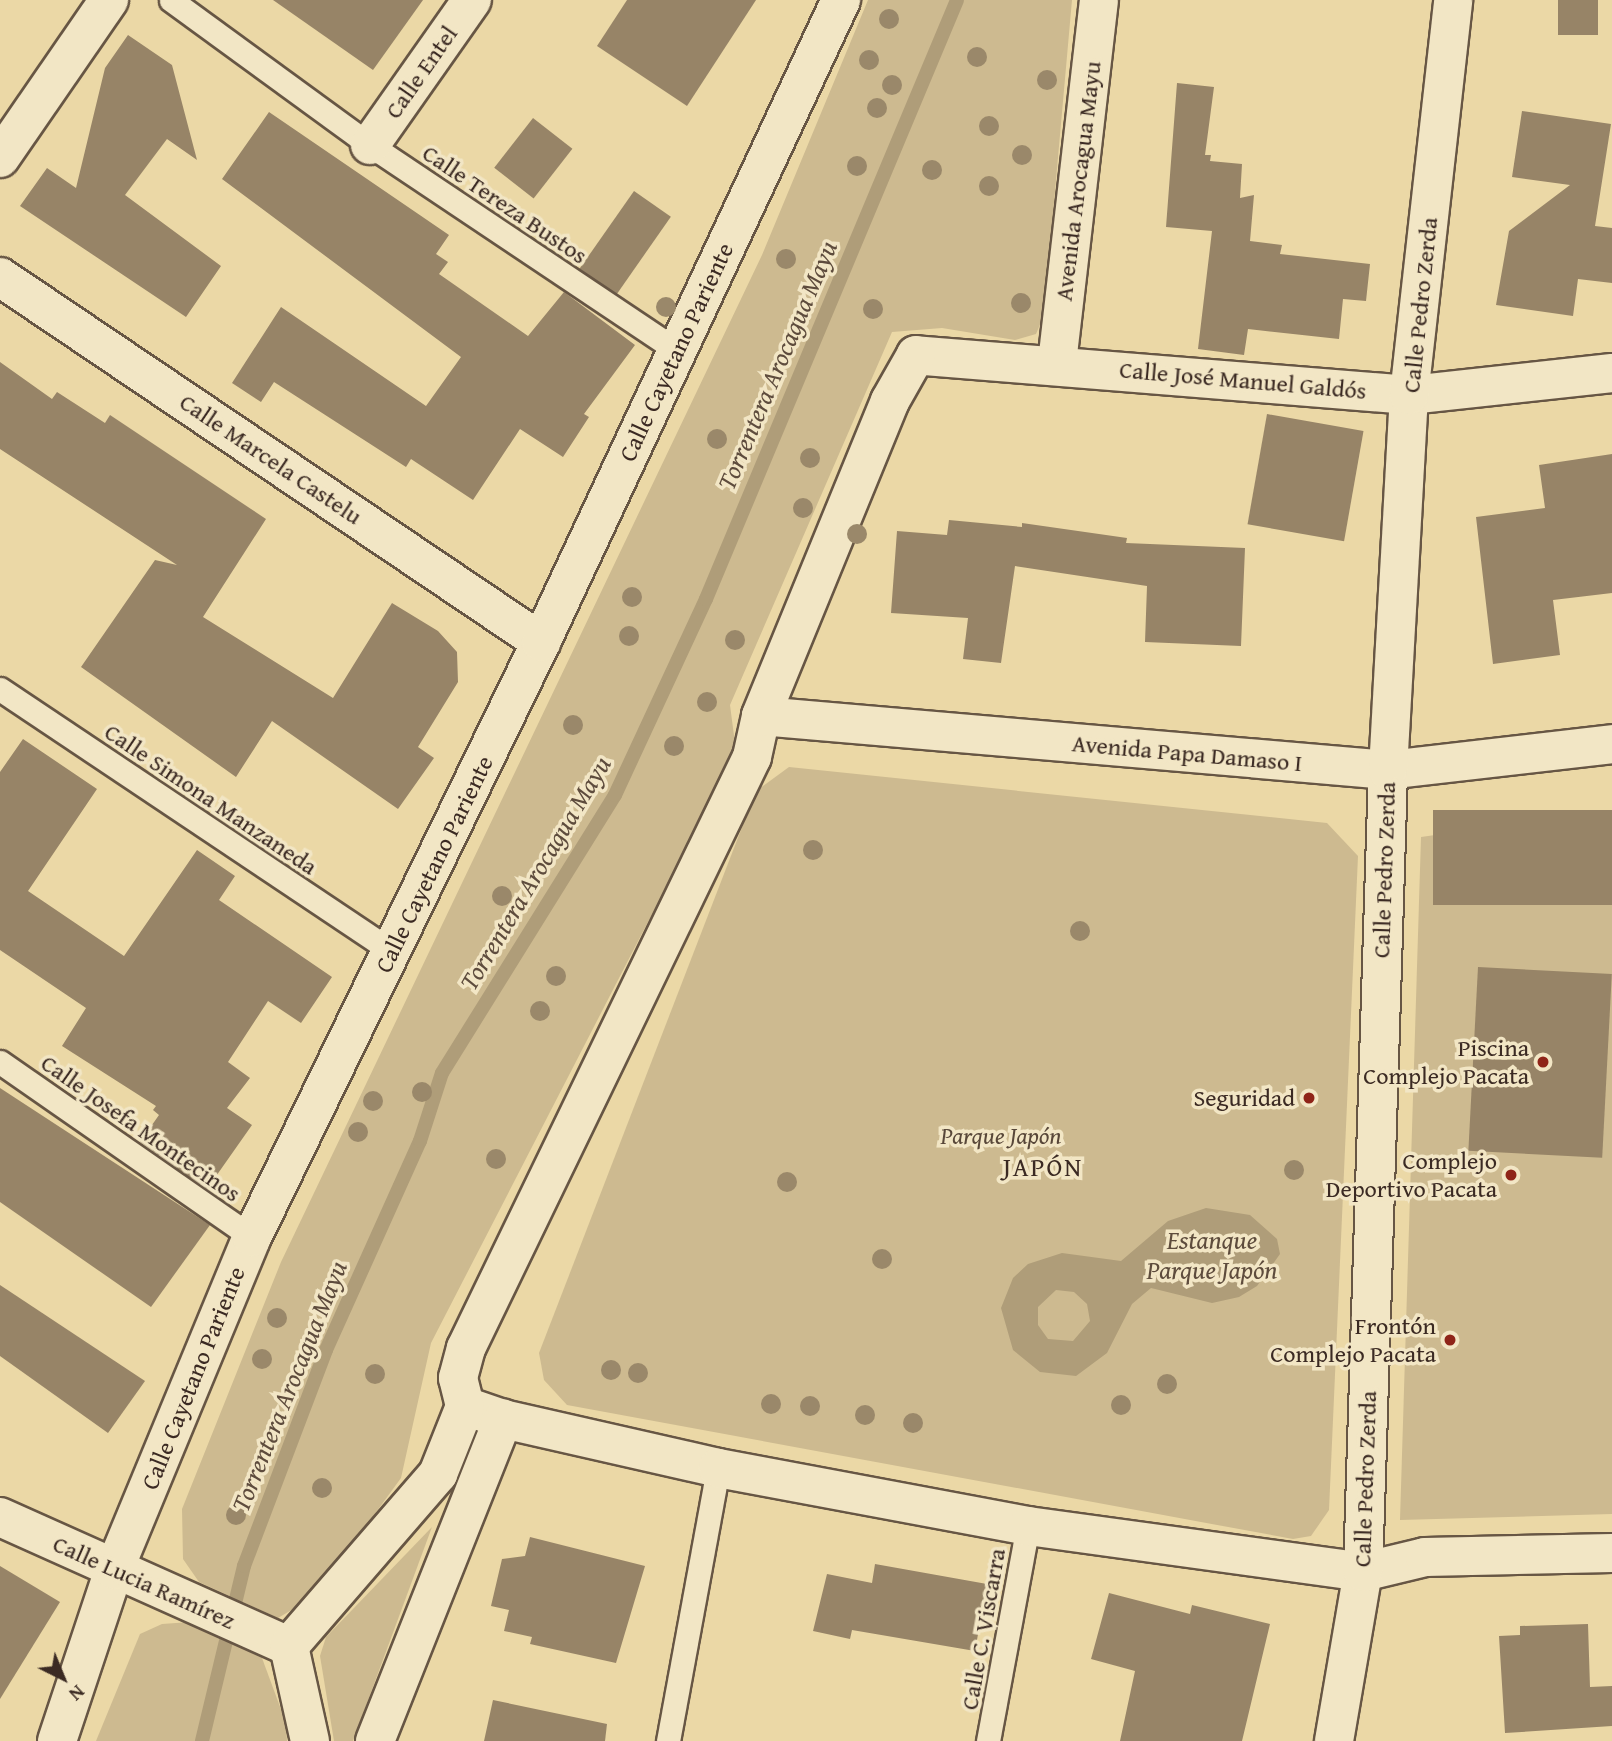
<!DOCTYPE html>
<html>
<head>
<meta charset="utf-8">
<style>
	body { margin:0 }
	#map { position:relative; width:1612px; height:1741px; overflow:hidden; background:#ebd8a6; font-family:"Gentium Book Plus",serif }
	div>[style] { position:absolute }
	.green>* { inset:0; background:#cdba90 }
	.water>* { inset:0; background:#af9d79 }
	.stream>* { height:14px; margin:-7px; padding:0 7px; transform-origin:7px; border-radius:7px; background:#af9d79 }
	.building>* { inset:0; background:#978467; transform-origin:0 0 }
	.roads { filter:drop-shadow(2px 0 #675644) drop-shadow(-2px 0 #675644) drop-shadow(0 2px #675644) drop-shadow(0 -2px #675644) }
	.lane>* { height:23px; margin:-11.5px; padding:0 11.5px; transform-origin:11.5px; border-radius:11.5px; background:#f2e6c5 }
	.street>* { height:38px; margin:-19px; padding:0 19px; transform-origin:19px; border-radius:19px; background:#f2e6c5 }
	.secondary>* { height:38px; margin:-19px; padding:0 19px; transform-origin:19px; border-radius:19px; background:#f2e6c5 }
	.trees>* { width:20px; height:20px; margin:-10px; border-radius:50%; background:#9a886a }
	.dots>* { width:19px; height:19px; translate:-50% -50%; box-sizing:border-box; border:4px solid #f2e6c5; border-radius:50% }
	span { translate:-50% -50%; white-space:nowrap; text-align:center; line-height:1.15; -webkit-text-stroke:7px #f2e6c5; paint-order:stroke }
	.street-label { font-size:24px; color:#3b2a23 }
	.poi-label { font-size:24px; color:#3b2a23 }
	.right { translate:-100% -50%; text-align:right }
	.park-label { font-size:24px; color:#584739; font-style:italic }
	.water-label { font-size:26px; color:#5e4c3d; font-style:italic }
	.neighbourhood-label { font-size:26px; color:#3b2a23; letter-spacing:2px }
	.north { position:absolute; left:28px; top:1643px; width:70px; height:70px; -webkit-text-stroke:5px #f2e6c5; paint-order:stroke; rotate:137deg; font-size:19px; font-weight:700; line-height:28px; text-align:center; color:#3b2a23 }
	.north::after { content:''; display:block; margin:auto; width:24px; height:32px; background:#3b2a23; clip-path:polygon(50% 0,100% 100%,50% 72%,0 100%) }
</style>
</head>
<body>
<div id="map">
	<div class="green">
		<div style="clip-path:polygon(868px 0,1072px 0,1044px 315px,1036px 334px,1015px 340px,942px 328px,892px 332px,730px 705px,736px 751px,431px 1343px,401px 1478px,315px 1596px,278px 1618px,199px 1582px,183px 1559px,182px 1509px,281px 1262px,762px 255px)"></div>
		<div style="clip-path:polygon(789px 767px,1327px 823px,1358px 856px,1329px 1510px,1311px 1536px,1293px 1539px,567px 1405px,544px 1380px,539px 1353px,756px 791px)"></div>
		<div style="clip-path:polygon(1612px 810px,1612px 1514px,1400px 1520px,1421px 837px)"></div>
		<div style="clip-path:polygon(432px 1527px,353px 1741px,334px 1741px,320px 1656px,326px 1637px)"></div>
		<div style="clip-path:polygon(190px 1622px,262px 1658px,286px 1723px,287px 1741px,96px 1741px,140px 1634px,162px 1624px)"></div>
	</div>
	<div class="water">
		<div style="clip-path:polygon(evenodd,1206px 1208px,1250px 1215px,1277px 1239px,1280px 1254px,1257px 1286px,1239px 1297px,1212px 1303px,1151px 1288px,1132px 1304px,1107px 1353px,1076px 1376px,1040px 1372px,1013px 1350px,1001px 1308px,1013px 1278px,1028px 1264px,1062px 1253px,1121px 1261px,1168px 1221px,1206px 1208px,1056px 1290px,1074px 1292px,1087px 1304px,1090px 1321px,1073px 1341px,1048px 1339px,1038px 1325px,1038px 1307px,1056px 1290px)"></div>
	</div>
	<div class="stream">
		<div style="left:202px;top:1741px;width:180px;rotate:-76.5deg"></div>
		<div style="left:244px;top:1566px;width:231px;rotate:-69.2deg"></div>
		<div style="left:326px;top:1350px;width:229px;rotate:-65.8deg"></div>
		<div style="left:420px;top:1141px;width:71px;rotate:-72.1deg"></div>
		<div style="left:442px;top:1073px;width:327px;rotate:-58.1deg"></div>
		<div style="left:615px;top:795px;width:216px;rotate:-65.1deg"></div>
		<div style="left:706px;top:599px;width:649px;rotate:-67.26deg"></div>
	</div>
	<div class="building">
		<div style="clip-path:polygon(273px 0,423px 0,373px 70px)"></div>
		<div style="clip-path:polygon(627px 0,756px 0,687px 106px,597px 46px)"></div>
		<div style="left:1558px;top:0;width:40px;height:35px"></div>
		<div style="clip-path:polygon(128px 35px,172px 65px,197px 160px,167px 139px,125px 195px,221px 266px,186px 317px,20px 206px,47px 168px,76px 188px,105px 68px)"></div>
		<div style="clip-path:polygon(1177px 83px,1214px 87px,1205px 155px,1211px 155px,1210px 161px,1242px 164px,1240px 198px,1254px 195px,1250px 241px,1282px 245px,1280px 254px,1370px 264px,1366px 301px,1343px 299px,1339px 339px,1248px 329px,1244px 355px,1198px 349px,1212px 231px,1166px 227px)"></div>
		<div style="clip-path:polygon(1522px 111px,1611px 124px,1595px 226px,1612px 228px,1612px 283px,1578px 279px,1573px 316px,1496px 305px,1509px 231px,1570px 185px,1512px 177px)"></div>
		<div style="clip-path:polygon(269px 112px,449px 235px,436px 254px,448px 262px,439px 274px,528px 336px,564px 292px,635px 345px,584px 414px,589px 417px,563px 457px,520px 429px,473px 500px,411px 459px,406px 467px,274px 382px,261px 402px,232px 383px,281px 307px,426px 406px,461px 357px,222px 179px)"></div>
		<div style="left:533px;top:118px;width:50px;height:63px;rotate:38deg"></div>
		<div style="left:634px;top:191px;width:45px;height:95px;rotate:35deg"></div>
		<div style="clip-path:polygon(0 362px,52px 399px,57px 392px,105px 423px,110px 415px,266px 519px,203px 617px,333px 698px,392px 603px,438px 631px,457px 652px,458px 682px,418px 747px,434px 758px,398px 809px,272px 721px,236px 777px,81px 667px,155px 560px,177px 565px,0 449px)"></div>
		<div style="left:1267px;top:414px;width:98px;height:112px;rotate:10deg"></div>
		<div style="clip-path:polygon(1612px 454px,1612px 593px,1553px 600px,1560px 655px,1493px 664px,1476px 517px,1545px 508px,1539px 465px)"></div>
		<div style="clip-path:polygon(949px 520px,1022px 527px,1022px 523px,1127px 538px,1126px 543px,1245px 548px,1241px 646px,1145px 642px,1147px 586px,1015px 566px,1001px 663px,963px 659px,968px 618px,891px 613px,897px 531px,947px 535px)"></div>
		<div style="clip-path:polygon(23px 739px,97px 789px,28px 891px,124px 956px,197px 850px,235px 876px,219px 900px,332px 977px,301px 1023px,268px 1001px,228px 1062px,250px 1078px,227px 1108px,252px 1125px,207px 1189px,140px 1142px,159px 1115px,153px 1110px,156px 1106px,62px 1046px,86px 1008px,0 950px,0 772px)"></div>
		<div style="left:1612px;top:810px;width:95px;height:179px;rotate:90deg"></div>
		<div style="left:1478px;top:967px;width:134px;height:184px;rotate:3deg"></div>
		<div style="clip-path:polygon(0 1088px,210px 1225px,151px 1307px,0 1202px)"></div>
		<div style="clip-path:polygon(0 1285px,145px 1381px,108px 1433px,0 1356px)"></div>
		<div style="clip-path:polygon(530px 1537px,645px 1566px,616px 1663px,530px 1644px,532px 1637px,504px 1631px,509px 1610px,491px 1606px,502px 1559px,525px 1556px)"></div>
		<div style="clip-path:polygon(875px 1564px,987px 1584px,975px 1651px,852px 1630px,850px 1639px,813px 1631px,827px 1574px,872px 1583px)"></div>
		<div style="clip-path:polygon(0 1566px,60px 1602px,0 1699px)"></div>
		<div style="clip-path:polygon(1109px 1593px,1190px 1614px,1192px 1605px,1270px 1624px,1242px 1741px,1120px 1741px,1135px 1671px,1091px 1659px)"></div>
		<div style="clip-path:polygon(1588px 1624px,1590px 1687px,1612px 1686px,1612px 1726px,1505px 1733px,1499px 1636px,1520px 1635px,1520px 1626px)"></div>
		<div style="clip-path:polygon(493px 1700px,607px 1724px,605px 1741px,484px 1741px)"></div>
	</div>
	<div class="roads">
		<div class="lane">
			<div style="left:171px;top:0;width:246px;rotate:36.1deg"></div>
			<div style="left:370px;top:145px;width:368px;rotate:33.8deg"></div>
			<div style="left:0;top:689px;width:471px;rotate:33.8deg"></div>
			<div style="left:0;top:1062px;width:307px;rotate:34.8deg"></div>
			<div style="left:668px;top:1741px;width:278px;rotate:-79.6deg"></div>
			<div style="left:988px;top:1741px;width:219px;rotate:-79.5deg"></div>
		</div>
		<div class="street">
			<div style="left:370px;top:145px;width:177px;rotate:-54.9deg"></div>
			<div style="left:0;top:158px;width:192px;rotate:-55.4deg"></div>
			<div style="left:0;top:277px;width:653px;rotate:34.01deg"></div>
			<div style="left:1057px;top:363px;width:365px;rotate:-83.4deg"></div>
			<div style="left:1612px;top:373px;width:204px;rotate:173.8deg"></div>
			<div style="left:1409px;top:395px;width:495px;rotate:-175.4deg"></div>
			<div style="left:916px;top:355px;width:53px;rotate:119.5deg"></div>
			<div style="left:890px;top:401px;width:340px;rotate:112.3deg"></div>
			<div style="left:761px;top:716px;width:42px;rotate:102.4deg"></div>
			<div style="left:752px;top:757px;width:657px;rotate:115.82deg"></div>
			<div style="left:466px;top:1348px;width:31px;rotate:105deg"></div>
			<div style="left:458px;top:1378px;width:29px;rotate:76deg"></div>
			<div style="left:465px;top:1406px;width:40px;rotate:18.9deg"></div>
			<div style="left:503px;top:1419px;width:221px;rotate:12.8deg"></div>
			<div style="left:718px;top:1468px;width:315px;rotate:10.6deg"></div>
			<div style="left:1028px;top:1526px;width:338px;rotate:7.8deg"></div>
			<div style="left:1363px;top:1572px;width:64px;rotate:-13.6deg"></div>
			<div style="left:1425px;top:1557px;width:187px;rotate:-1.2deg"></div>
			<div style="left:761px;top:716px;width:629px;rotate:4.92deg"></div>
			<div style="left:1388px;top:770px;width:226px;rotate:-6.6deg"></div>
			<div style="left:0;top:1517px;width:316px;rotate:24.1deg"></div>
			<div style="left:310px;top:1741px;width:97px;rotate:-102.5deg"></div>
			<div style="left:289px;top:1646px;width:228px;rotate:-49.1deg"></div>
			<div style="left:438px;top:1474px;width:73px;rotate:-68.3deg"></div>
			<div style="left:375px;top:1741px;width:347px;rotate:-68.3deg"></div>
			<div style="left:1334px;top:1741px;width:171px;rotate:-80.3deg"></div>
			<div style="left:1363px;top:1572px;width:802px;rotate:-88.21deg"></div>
			<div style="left:1388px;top:770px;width:376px;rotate:-86.8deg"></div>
			<div style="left:1409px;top:395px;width:397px;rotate:-83.6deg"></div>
		</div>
		<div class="secondary">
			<div style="left:57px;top:1741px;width:180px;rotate:-71.6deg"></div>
			<div style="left:114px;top:1570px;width:360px;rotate:-67.5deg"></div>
			<div style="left:252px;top:1237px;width:661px;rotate:-64.09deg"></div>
			<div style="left:541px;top:642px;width:709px;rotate:-64.95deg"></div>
		</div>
	</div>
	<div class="trees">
		<div style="left:889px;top:19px"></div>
		<div style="left:977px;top:57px"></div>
		<div style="left:869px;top:60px"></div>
		<div style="left:1047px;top:80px"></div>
		<div style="left:892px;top:85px"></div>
		<div style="left:877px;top:108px"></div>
		<div style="left:989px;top:126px"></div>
		<div style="left:1022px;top:155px"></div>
		<div style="left:857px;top:166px"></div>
		<div style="left:932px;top:170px"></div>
		<div style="left:989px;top:186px"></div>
		<div style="left:786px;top:259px"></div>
		<div style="left:1021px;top:303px"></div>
		<div style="left:666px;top:307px"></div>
		<div style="left:873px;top:309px"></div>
		<div style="left:717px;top:439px"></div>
		<div style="left:810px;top:458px"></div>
		<div style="left:803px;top:508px"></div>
		<div style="left:857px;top:534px"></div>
		<div style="left:632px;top:597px"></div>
		<div style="left:629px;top:636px"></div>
		<div style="left:735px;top:640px"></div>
		<div style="left:707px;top:702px"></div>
		<div style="left:573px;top:725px"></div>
		<div style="left:674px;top:746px"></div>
		<div style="left:813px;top:850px"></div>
		<div style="left:502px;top:896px"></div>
		<div style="left:1080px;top:931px"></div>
		<div style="left:556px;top:976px"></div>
		<div style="left:540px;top:1011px"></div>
		<div style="left:422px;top:1092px"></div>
		<div style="left:373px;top:1101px"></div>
		<div style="left:358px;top:1132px"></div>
		<div style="left:496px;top:1159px"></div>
		<div style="left:1294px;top:1170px"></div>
		<div style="left:787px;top:1182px"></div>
		<div style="left:882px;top:1259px"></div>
		<div style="left:277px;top:1318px"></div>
		<div style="left:262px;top:1359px"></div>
		<div style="left:611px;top:1370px"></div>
		<div style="left:638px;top:1373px"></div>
		<div style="left:375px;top:1374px"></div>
		<div style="left:1167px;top:1384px"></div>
		<div style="left:771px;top:1404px"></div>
		<div style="left:1121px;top:1405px"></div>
		<div style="left:810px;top:1406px"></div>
		<div style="left:865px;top:1415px"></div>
		<div style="left:913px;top:1423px"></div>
		<div style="left:322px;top:1488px"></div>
		<div style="left:236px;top:1515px"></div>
	</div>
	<div class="dots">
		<div style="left:1543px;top:1062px;background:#8f2418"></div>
		<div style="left:1309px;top:1098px;background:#8f2418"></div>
		<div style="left:1511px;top:1175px;background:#8f2418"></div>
		<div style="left:1450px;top:1340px;background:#8f2418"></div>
	</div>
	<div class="street-label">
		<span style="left:421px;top:72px;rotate:-55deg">Calle Entel</span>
		<span style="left:1078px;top:181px;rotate:-83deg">Avenida Arocagua Mayu</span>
		<span style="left:505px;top:204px;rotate:34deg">Calle Tereza Bustos</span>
		<span style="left:1420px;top:305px;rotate:-84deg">Calle Pedro Zerda</span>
		<span style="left:676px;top:352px;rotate:-65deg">Calle Cayetano Pariente</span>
		<span style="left:1243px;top:380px;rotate:5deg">Calle José Manuel Galdós</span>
		<span style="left:271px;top:459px;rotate:34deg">Calle Marcela Castelu</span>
		<span style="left:1187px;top:753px;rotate:5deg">Avenida Papa Damaso I</span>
		<span style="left:211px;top:799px;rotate:34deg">Calle Simona Manzaneda</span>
		<span style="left:434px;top:864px;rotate:-64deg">Calle Cayetano Pariente</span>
		<span style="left:1384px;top:870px;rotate:-88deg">Calle Pedro Zerda</span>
		<span style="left:141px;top:1128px;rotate:35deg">Calle Josefa Montecinos</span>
		<span style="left:193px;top:1378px;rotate:-68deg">Calle Cayetano Pariente</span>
		<span style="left:1365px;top:1479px;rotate:-88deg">Calle Pedro Zerda</span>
		<span style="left:144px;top:1582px;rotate:24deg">Calle Lucia Ramírez</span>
		<span style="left:983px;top:1629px;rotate:-80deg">Calle C. Viscarra</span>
	</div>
	<div class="poi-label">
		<span class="right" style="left:1529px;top:1062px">Piscina<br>Complejo Pacata</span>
		<span class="right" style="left:1295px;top:1098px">Seguridad</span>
		<span class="right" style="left:1497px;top:1175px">Complejo<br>Deportivo Pacata</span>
		<span class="right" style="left:1436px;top:1340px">Frontón<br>Complejo Pacata</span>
	</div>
	<div class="park-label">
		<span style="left:1001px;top:1136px">Parque Japón</span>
	</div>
	<div class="water-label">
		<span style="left:777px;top:365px;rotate:-67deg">Torrentera Arocagua Mayu</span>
		<span style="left:535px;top:873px;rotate:-59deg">Torrentera Arocagua Mayu</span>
		<span style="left:1212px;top:1255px">Estanque<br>Parque Japón</span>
		<span style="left:289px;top:1386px;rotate:-68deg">Torrentera Arocagua Mayu</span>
	</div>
	<div class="neighbourhood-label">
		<span style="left:1043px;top:1167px">JAPÓN</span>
	</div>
	<div class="north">N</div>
</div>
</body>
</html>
